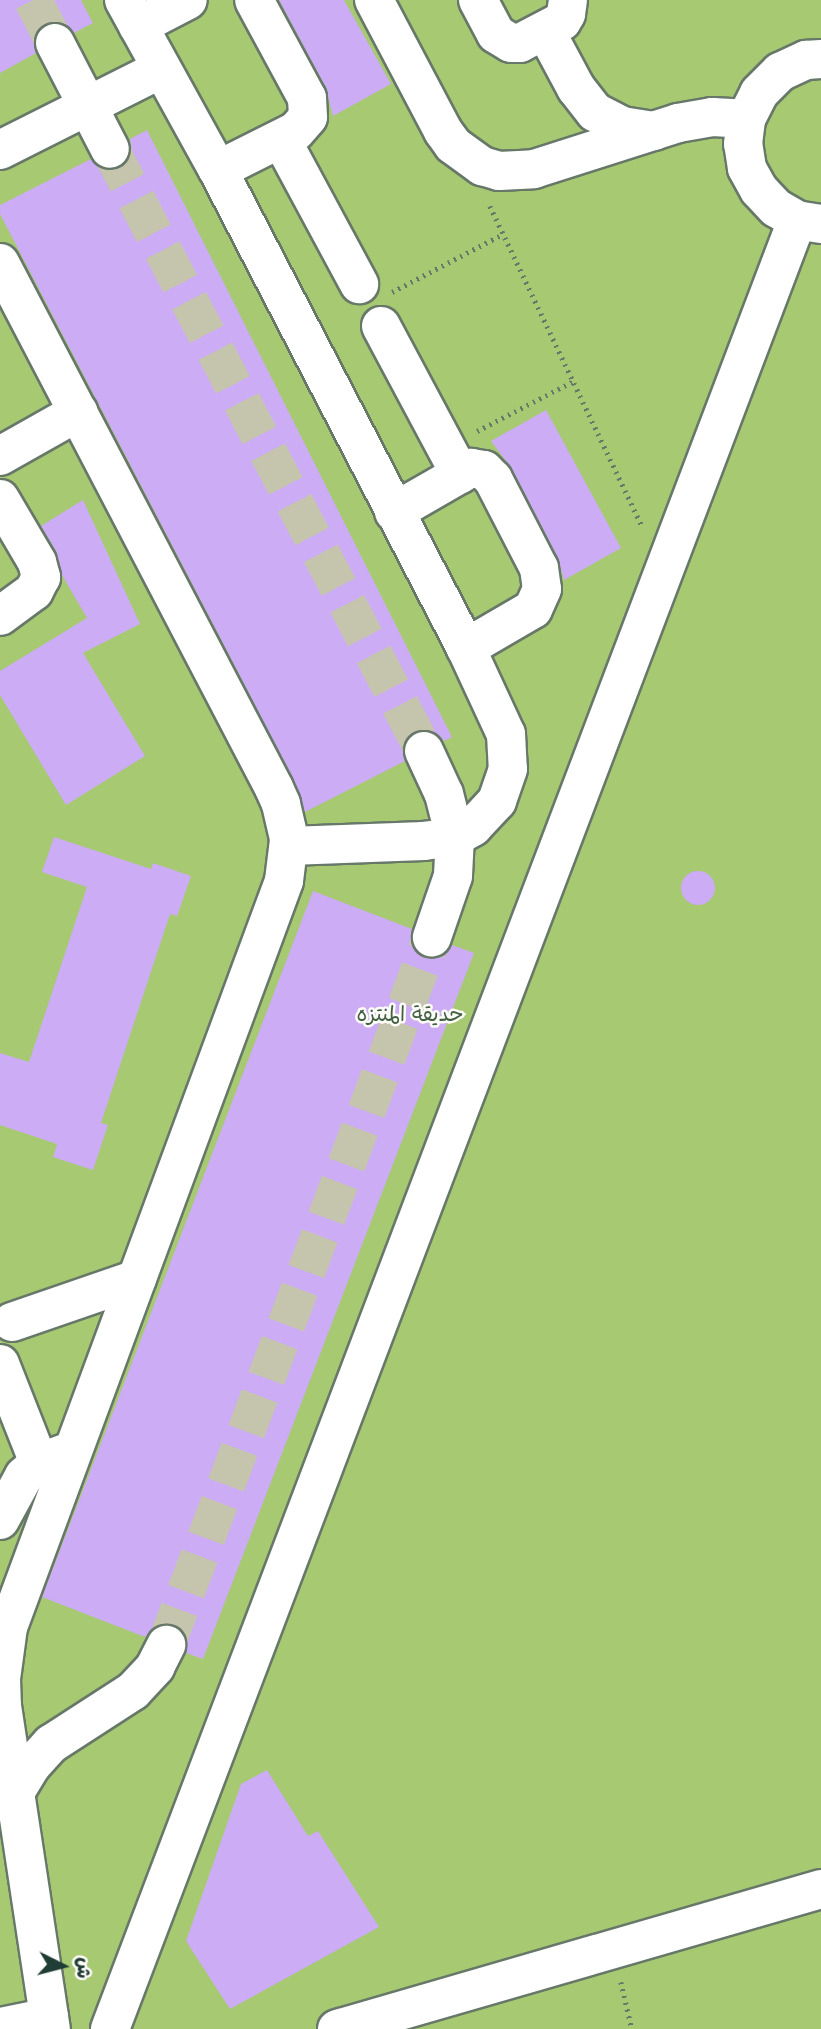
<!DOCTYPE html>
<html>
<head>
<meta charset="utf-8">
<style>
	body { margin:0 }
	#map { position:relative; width:821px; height:2029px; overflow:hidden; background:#eee7cb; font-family:"Comic Neue","Playpen Sans Arabic",sans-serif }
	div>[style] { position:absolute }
	.green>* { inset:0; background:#a6c972; transform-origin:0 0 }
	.building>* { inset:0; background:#cbacf5 }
	.round { border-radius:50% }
	.minor-tunnel>* { height:38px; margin-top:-19px; transform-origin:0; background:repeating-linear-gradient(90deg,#c5c5ad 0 38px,transparent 0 57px) }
	.path>* { height:4.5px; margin-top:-2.25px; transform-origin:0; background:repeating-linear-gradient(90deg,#677869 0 2px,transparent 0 7px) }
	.roads { filter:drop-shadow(2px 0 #677869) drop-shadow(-2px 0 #677869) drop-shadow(0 2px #677869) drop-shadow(0 -2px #677869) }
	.minor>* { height:38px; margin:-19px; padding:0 19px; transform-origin:19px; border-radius:19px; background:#fff }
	span { translate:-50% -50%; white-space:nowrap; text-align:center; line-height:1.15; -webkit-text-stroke:5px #fdfcf7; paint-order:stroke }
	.park-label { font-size:21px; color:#416044 }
	.north { position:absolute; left:28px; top:1931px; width:70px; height:70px; -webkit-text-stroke:5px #fdfcf7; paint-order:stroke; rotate:96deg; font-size:19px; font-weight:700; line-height:28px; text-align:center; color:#1f3d34 }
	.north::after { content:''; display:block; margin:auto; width:24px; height:32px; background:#1f3d34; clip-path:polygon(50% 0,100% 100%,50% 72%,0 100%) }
</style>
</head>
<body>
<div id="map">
	<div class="green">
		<div style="left:0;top:0;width:821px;height:2029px"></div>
	</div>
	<div class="building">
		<div style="clip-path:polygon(0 0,81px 0,93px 23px,74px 33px,67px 25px,57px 21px,44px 24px,37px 31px,33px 41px,36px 53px,0 73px)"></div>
		<div style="clip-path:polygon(279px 0,344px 0,391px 84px,333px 116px,326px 88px)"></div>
		<div style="clip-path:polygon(147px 130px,452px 737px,444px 741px,436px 733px,427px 729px,414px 732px,406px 739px,402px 748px,405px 761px,305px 812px,293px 778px,0 214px,0 205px,91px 159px,98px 167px,108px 171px,121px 168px,129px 160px,132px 151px,130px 139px)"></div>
		<div style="clip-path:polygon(546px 410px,621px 548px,564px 580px,558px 558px,512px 469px,491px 441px)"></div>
		<div style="clip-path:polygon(83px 500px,140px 624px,83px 653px,145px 756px,66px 805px,0 695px,0 671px,87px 618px,62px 575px,56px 551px,41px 526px)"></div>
		<div style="clip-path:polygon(54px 837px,151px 869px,153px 863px,191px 876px,177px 916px,170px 914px,101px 1123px,108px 1125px,93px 1170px,53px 1157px,57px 1144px,0 1125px,0 1053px,29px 1062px,87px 887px,42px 872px)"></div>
		<div class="round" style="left:681px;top:871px;width:34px;height:34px"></div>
		<div style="clip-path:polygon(313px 891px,412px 929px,411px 942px,416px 952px,424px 957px,437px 958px,447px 953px,452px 945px,474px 953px,203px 1659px,186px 1653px,185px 1634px,175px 1625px,165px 1623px,155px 1626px,145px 1637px,42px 1597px)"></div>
		<div style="clip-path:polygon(267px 1770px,308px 1836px,318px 1831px,379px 1927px,230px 2009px,186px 1941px,241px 1784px)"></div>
	</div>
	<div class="minor-tunnel">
		<div style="left:33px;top:0;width:48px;rotate:62.9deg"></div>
		<div style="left:110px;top:149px;width:679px;rotate:62.45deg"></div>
		<div style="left:166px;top:1645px;width:756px;rotate:-69.41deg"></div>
	</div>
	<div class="path">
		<div style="left:490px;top:206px;width:354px;rotate:64.6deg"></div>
		<div style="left:392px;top:292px;width:123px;rotate:-27.6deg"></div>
		<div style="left:477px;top:431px;width:107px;rotate:-27.3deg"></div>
		<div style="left:621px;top:1982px;width:48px;rotate:76.8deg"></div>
	</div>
	<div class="roads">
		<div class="minor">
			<div style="left:124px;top:0;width:194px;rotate:61.1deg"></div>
			<div style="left:218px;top:170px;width:539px;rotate:62.58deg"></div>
			<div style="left:466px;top:648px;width:95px;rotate:65.1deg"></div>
			<div style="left:506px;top:734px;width:35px;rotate:87deg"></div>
			<div style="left:508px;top:769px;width:34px;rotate:109deg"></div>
			<div style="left:497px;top:801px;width:35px;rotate:133deg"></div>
			<div style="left:473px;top:827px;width:21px;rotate:151deg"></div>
			<div style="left:455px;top:837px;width:31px;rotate:173deg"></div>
			<div style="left:424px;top:841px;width:135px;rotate:177.9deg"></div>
			<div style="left:374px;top:0;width:148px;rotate:62.2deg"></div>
			<div style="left:443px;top:131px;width:17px;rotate:54deg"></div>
			<div style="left:453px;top:145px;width:36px;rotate:36deg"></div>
			<div style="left:482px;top:166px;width:18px;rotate:16deg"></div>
			<div style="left:499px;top:171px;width:35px;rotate:-3deg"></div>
			<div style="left:534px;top:169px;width:151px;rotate:-17.7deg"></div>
			<div style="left:678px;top:123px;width:35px;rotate:-10deg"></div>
			<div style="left:712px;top:117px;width:34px;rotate:3deg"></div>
			<div style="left:478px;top:0;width:38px;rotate:62deg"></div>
			<div style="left:496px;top:34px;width:17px;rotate:31deg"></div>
			<div style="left:511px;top:43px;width:9px"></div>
			<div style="left:520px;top:43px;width:47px;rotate:-27.6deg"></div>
			<div style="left:562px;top:21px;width:8px;rotate:-60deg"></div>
			<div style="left:566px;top:14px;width:14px;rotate:-82deg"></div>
			<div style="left:138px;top:26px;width:56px;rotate:-27.5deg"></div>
			<div style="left:546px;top:32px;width:64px;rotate:61.8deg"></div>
			<div style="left:576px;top:88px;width:31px;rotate:52deg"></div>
			<div style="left:595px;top:112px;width:30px;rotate:27deg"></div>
			<div style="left:622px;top:126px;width:32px;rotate:9deg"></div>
			<div style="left:55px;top:43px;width:119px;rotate:62.6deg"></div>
			<div style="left:281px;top:139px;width:165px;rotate:61.7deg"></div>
			<div style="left:0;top:150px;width:180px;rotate:-26.7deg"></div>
			<div style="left:218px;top:170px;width:87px;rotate:-26.6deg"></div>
			<div style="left:296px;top:131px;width:18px;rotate:-49deg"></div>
			<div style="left:308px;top:117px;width:19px;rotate:-93deg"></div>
			<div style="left:307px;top:98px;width:111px;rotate:-118.4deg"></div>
			<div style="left:821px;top:224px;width:24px;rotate:-171deg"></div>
			<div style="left:797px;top:220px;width:24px;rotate:-150deg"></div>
			<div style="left:776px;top:208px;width:25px;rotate:-133deg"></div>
			<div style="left:759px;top:190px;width:25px;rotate:-119deg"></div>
			<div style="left:747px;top:168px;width:24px;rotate:-99deg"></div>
			<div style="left:743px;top:144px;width:25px;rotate:-83deg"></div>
			<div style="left:746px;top:119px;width:29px;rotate:-63deg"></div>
			<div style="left:759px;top:93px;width:30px;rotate:-45deg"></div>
			<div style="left:780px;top:72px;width:29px;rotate:-25deg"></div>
			<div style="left:806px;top:60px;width:15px;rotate:-4deg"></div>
			<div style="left:0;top:263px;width:592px;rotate:62.44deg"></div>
			<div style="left:274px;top:788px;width:17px;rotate:66deg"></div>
			<div style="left:281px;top:804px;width:37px;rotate:77deg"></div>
			<div style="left:289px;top:840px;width:41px;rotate:97deg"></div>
			<div style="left:284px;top:881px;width:795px;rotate:110.3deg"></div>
			<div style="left:8px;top:1627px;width:52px;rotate:97.7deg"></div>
			<div style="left:1px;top:1679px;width:27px;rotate:88deg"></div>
			<div style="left:2px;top:1706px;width:327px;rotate:81.4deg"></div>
			<div style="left:381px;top:326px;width:168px;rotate:61.9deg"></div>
			<div style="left:0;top:456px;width:90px;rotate:-29.4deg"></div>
			<div style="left:0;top:499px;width:73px;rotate:59.6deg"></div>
			<div style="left:37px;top:562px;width:16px;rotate:75deg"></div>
			<div style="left:41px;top:577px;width:16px;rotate:117deg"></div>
			<div style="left:34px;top:591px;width:42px;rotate:143.7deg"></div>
			<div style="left:394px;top:512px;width:76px;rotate:-29.9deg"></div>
			<div style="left:460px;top:474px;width:13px;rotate:-29deg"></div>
			<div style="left:471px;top:468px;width:13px;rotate:9deg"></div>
			<div style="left:484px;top:470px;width:13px;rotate:45deg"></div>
			<div style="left:493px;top:479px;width:100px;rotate:62.7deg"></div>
			<div style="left:539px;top:568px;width:21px;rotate:82deg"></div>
			<div style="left:542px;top:589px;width:22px;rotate:114deg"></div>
			<div style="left:533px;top:609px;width:78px;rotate:149.8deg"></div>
			<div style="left:424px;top:751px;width:47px;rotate:65.1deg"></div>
			<div style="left:444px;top:794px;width:44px;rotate:75.7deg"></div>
			<div style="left:455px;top:837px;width:39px;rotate:93deg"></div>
			<div style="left:453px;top:876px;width:65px;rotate:109deg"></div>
			<div style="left:12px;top:1322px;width:132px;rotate:-19deg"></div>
			<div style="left:0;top:1364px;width:106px;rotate:68.5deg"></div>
			<div style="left:0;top:1520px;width:50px;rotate:-61.4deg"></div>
			<div style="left:24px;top:1476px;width:20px;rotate:-41deg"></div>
			<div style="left:39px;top:1463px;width:26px;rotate:-21deg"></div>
			<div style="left:16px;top:1791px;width:29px;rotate:-59deg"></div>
			<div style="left:31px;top:1766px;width:30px;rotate:-48deg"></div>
			<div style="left:51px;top:1744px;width:98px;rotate:-32.9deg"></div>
			<div style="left:133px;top:1691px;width:33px;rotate:-47deg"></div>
			<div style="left:155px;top:1667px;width:25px;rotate:-63deg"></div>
			<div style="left:0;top:2027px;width:50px;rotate:-11.5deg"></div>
			<div style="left:110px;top:2029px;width:1935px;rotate:-69.2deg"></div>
			<div style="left:337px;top:2029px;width:504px;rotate:-16.13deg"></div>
		</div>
	</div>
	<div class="park-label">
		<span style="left:410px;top:1014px">حديقة المنتزه</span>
	</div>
	<div class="north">ش</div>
</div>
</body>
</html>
